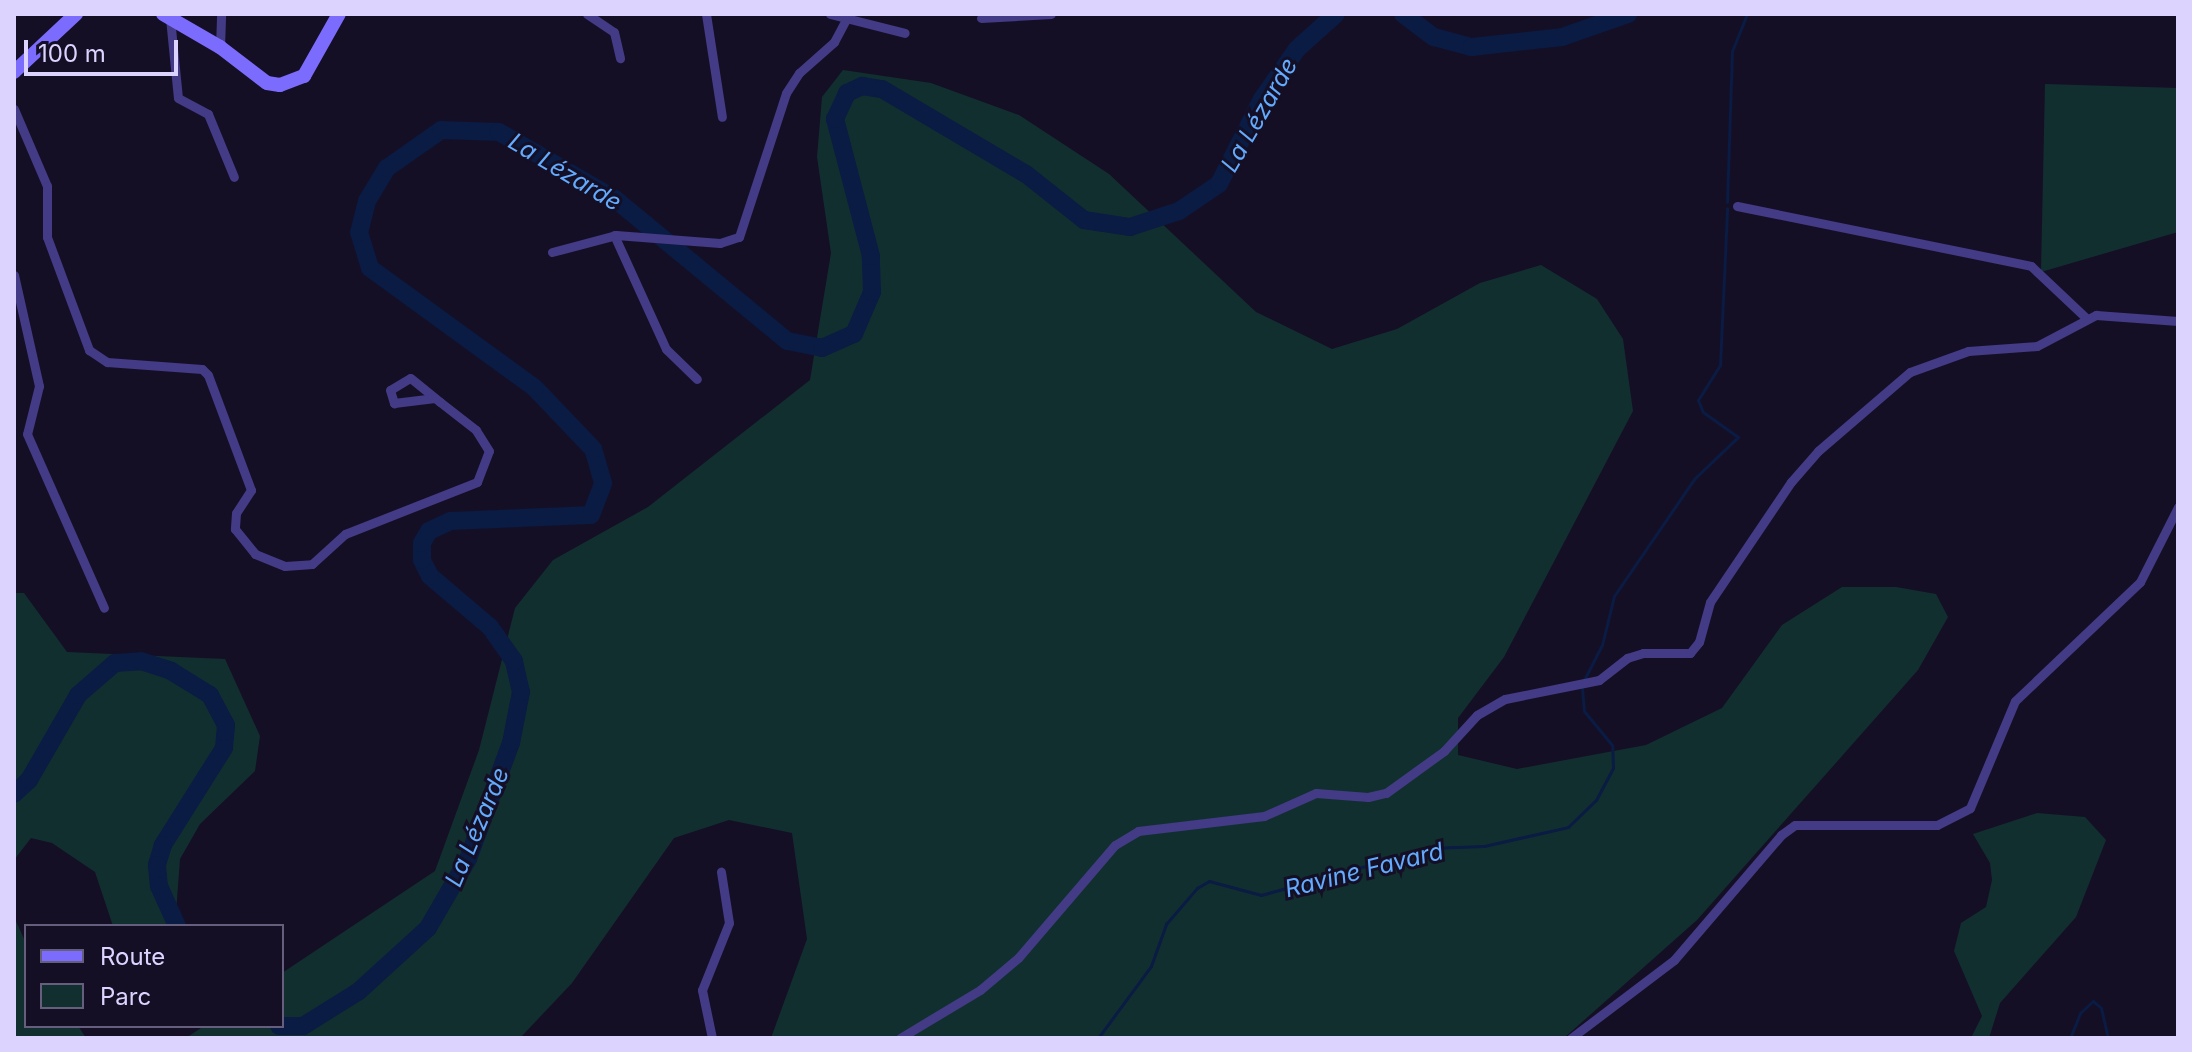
<!DOCTYPE html>
<html>
<head>
<meta charset="utf-8">
<style>
	body { margin:0 }
	#map { position:relative; width:2192px; height:1052px; overflow:hidden; background:#150f26; font-family:Inter,sans-serif }
	div>[style] { position:absolute }
	.green>* { inset:0; background:#122f30 }
	.stream>* { height:3px; margin:-1.5px; padding:0 1.5px; transform-origin:1.5px; border-radius:1.5px; background:#0a1b44 }
	.river>* { height:18px; margin:-9px; padding:0 9px; transform-origin:9px; border-radius:9px; background:#0a1b44 }
	.street>* { height:9px; margin:-4.5px; padding:0 4.5px; transform-origin:4.5px; border-radius:4.5px; background:#433b85 }
	.secondary>* { height:14px; margin:-7px; padding:0 7px; transform-origin:7px; border-radius:7px; background:#7b6cfe }
	span { translate:-50% -50%; white-space:nowrap; text-align:center; line-height:1.15; -webkit-text-stroke:6px #150f26; paint-order:stroke }
	.water-label { font-size:24px; color:#63abfe; font-style:italic }
	.frame { position:absolute; inset:0; border:16px solid #dcd4ff; pointer-events:none }
	.legend { position:absolute; left:24px; top:924px; width:260px; height:104px; box-sizing:border-box; background:#150f26; border:2px solid #655e7d; margin:0; padding:10px 14px; list-style:none; font-size:24px; color:#dcd4ff }
	.legend li { display:flex; align-items:center; gap:16px; height:40px }
	.legend b { width:40px; border:2px solid #655e7d }
	.scale { position:absolute; left:24px; top:40px; width:154px; height:36px; box-sizing:border-box; border:4px solid #dcd4ff; border-top:0; padding-left:10px; font-size:24px; line-height:28px; white-space:nowrap; color:#dcd4ff; -webkit-text-stroke:6px #150f26; paint-order:stroke }
</style>
</head>
<body>
<div id="map">
	<div class="green">
		<div style="clip-path:polygon(843px 70px,931px 83px,1019px 115px,1109px 174px,1256px 312px,1332px 349px,1397px 329px,1480px 283px,1541px 265px,1597px 299px,1623px 339px,1633px 411px,1504px 657px,1458px 718px,1458px 755px,1517px 769px,1646px 745px,1722px 708px,1782px 625px,1842px 587px,1896px 587px,1936px 594px,1948px 617px,1918px 670px,1697px 920px,1564px 1038px,771px 1038px,807px 939px,792px 833px,729px 820px,674px 838px,572px 983px,520px 1038px,186px 1038px,204px 1026px,282px 1026px,282px 973px,435px 871px,479px 750px,515px 608px,553px 560px,648px 507px,810px 380px,831px 253px,817px 157px,822px 97px)"></div>
		<div style="clip-path:polygon(2045px 84px,2178px 88px,2178px 232px,2041px 272px)"></div>
		<div style="clip-path:polygon(14px 593px,24px 593px,67px 652px,225px 659px,260px 736px,255px 771px,200px 824px,180px 859px,175px 926px,113px 926px,95px 872px,52px 843px,31px 838px,14px 860px)"></div>
		<div style="clip-path:polygon(2037px 813px,2085px 817px,2106px 840px,2076px 917px,2000px 1003px,1989px 1038px,1971px 1038px,1982px 1016px,1954px 951px,1961px 923px,1986px 907px,1992px 880px,1990px 863px,1973px 834px)"></div>
		<div style="clip-path:polygon(14px 917px,26px 943px,26px 1026px,78px 1026px,86px 1038px,14px 1038px)"></div>
	</div>
	<div class="stream">
		<div style="left:1727px;top:202px;width:151px;rotate:-88.1deg"></div>
		<div style="left:1732px;top:51px;width:40px;rotate:-68deg"></div>
		<div style="left:1584px;top:680px;width:39px;rotate:-63deg"></div>
		<div style="left:1602px;top:645px;width:50px;rotate:-76.2deg"></div>
		<div style="left:1614px;top:596px;width:142px;rotate:-55.6deg"></div>
		<div style="left:1694px;top:479px;width:61px;rotate:-43.7deg"></div>
		<div style="left:1738px;top:437px;width:43px;rotate:-144.5deg"></div>
		<div style="left:1703px;top:412px;width:13px;rotate:-113deg"></div>
		<div style="left:1698px;top:400px;width:41px;rotate:-57.8deg"></div>
		<div style="left:1720px;top:365px;width:157px;rotate:-87.4deg"></div>
		<div style="left:1098px;top:1038px;width:89px;rotate:-53.6deg"></div>
		<div style="left:1151px;top:966px;width:45px;rotate:-70.3deg"></div>
		<div style="left:1166px;top:924px;width:48px;rotate:-49.3deg"></div>
		<div style="left:1197px;top:888px;width:14px;rotate:-30deg"></div>
		<div style="left:1209px;top:881px;width:54px;rotate:15.1deg"></div>
		<div style="left:1261px;top:895px;width:175px;rotate:-15.5deg"></div>
		<div style="left:1430px;top:848px;width:54px;rotate:-2.1deg"></div>
		<div style="left:1484px;top:846px;width:86px;rotate:-12.7deg"></div>
		<div style="left:1568px;top:827px;width:39px;rotate:-44deg"></div>
		<div style="left:1596px;top:800px;width:36px;rotate:-62deg"></div>
		<div style="left:1613px;top:768px;width:23px;rotate:-92deg"></div>
		<div style="left:1612px;top:745px;width:44px;rotate:-129.5deg"></div>
		<div style="left:1584px;top:711px;width:24px;rotate:-95deg"></div>
		<div style="left:2070px;top:1038px;width:27px;rotate:-68deg"></div>
		<div style="left:2080px;top:1013px;width:18px;rotate:-43deg"></div>
		<div style="left:2093px;top:1001px;width:11px;rotate:41deg"></div>
		<div style="left:2101px;top:1008px;width:31px;rotate:77deg"></div>
	</div>
	<div class="river">
		<div style="left:1403px;top:14px;width:39px;rotate:37deg"></div>
		<div style="left:1434px;top:37px;width:39px;rotate:15deg"></div>
		<div style="left:1472px;top:47px;width:91px;rotate:-6.3deg"></div>
		<div style="left:1562px;top:37px;width:70px;rotate:-19.2deg"></div>
		<div style="left:14px;top:794px;width:21px;rotate:-43deg"></div>
		<div style="left:29px;top:780px;width:98px;rotate:-60deg"></div>
		<div style="left:78px;top:695px;width:49px;rotate:-40.9deg"></div>
		<div style="left:115px;top:663px;width:26px;rotate:-4deg"></div>
		<div style="left:141px;top:661px;width:32px;rotate:18deg"></div>
		<div style="left:171px;top:671px;width:46px;rotate:31.6deg"></div>
		<div style="left:210px;top:695px;width:34px;rotate:62deg"></div>
		<div style="left:226px;top:725px;width:23px;rotate:95deg"></div>
		<div style="left:224px;top:748px;width:115px;rotate:122.2deg"></div>
		<div style="left:163px;top:845px;width:21px;rotate:107deg"></div>
		<div style="left:157px;top:865px;width:21px;rotate:85deg"></div>
		<div style="left:159px;top:886px;width:44px;rotate:65.8deg"></div>
		<div style="left:279px;top:1026px;width:24px"></div>
		<div style="left:303px;top:1026px;width:66px;rotate:-32deg"></div>
		<div style="left:359px;top:991px;width:93px;rotate:-42.4deg"></div>
		<div style="left:428px;top:928px;width:80px;rotate:-59.9deg"></div>
		<div style="left:468px;top:859px;width:124px;rotate:-69.7deg"></div>
		<div style="left:511px;top:743px;width:52px;rotate:-78.9deg"></div>
		<div style="left:521px;top:692px;width:32px;rotate:-103deg"></div>
		<div style="left:514px;top:661px;width:42px;rotate:-125.2deg"></div>
		<div style="left:490px;top:627px;width:79px;rotate:-139.6deg"></div>
		<div style="left:430px;top:576px;width:18px;rotate:-117deg"></div>
		<div style="left:422px;top:560px;width:17px;rotate:-90deg"></div>
		<div style="left:422px;top:543px;width:14px;rotate:-60deg"></div>
		<div style="left:429px;top:531px;width:23px;rotate:-25deg"></div>
		<div style="left:450px;top:521px;width:141px;rotate:-2.4deg"></div>
		<div style="left:591px;top:515px;width:34px;rotate:-69deg"></div>
		<div style="left:603px;top:483px;width:35px;rotate:-106deg"></div>
		<div style="left:593px;top:449px;width:84px;rotate:-133.6deg"></div>
		<div style="left:535px;top:388px;width:204px;rotate:-144deg"></div>
		<div style="left:370px;top:268px;width:37px;rotate:-107deg"></div>
		<div style="left:359px;top:233px;width:33px;rotate:-76deg"></div>
		<div style="left:367px;top:201px;width:39px;rotate:-59deg"></div>
		<div style="left:387px;top:168px;width:66px;rotate:-35.1deg"></div>
		<div style="left:441px;top:130px;width:58px;rotate:2deg"></div>
		<div style="left:499px;top:132px;width:134px;rotate:30deg"></div>
		<div style="left:615px;top:199px;width:223px;rotate:39.5deg"></div>
		<div style="left:787px;top:341px;width:36px;rotate:11deg"></div>
		<div style="left:822px;top:348px;width:35px;rotate:-24deg"></div>
		<div style="left:854px;top:334px;width:46px;rotate:-66.8deg"></div>
		<div style="left:872px;top:292px;width:36px;rotate:-92deg"></div>
		<div style="left:871px;top:256px;width:142px;rotate:-104.7deg"></div>
		<div style="left:835px;top:119px;width:29px;rotate:-65deg"></div>
		<div style="left:847px;top:93px;width:17px;rotate:-25deg"></div>
		<div style="left:862px;top:86px;width:20px;rotate:9deg"></div>
		<div style="left:882px;top:89px;width:167px;rotate:30.6deg"></div>
		<div style="left:1026px;top:174px;width:74px;rotate:38.4deg"></div>
		<div style="left:1084px;top:220px;width:47px;rotate:8.7deg"></div>
		<div style="left:1130px;top:227px;width:52px;rotate:-18.1deg"></div>
		<div style="left:1179px;top:211px;width:48px;rotate:-34deg"></div>
		<div style="left:1219px;top:184px;width:95px;rotate:-63.2deg"></div>
		<div style="left:1262px;top:99px;width:61px;rotate:-55deg"></div>
		<div style="left:1297px;top:49px;width:52px;rotate:-41.9deg"></div>
	</div>
	<div class="street">
		<div style="left:587px;top:14px;width:32px;rotate:34deg"></div>
		<div style="left:614px;top:32px;width:27px;rotate:77deg"></div>
		<div style="left:706px;top:14px;width:104px;rotate:81.2deg"></div>
		<div style="left:830px;top:14px;width:77px;rotate:14.2deg"></div>
		<div style="left:170px;top:18px;width:80px;rotate:84.3deg"></div>
		<div style="left:178px;top:98px;width:34px;rotate:28deg"></div>
		<div style="left:208px;top:114px;width:68px;rotate:67.6deg"></div>
		<div style="left:981px;top:18px;width:70px;rotate:-3.3deg"></div>
		<div style="left:220px;top:47px;width:33px;rotate:-88deg"></div>
		<div style="left:14px;top:109px;width:84px;rotate:66.8deg"></div>
		<div style="left:47px;top:186px;width:51px;rotate:90deg"></div>
		<div style="left:47px;top:237px;width:121px;rotate:69.6deg"></div>
		<div style="left:89px;top:350px;width:22px;rotate:34deg"></div>
		<div style="left:107px;top:362px;width:95px;rotate:4.2deg"></div>
		<div style="left:202px;top:369px;width:8px;rotate:45deg"></div>
		<div style="left:208px;top:375px;width:123px;rotate:69.5deg"></div>
		<div style="left:251px;top:490px;width:27px;rotate:123deg"></div>
		<div style="left:236px;top:513px;width:16px;rotate:94deg"></div>
		<div style="left:235px;top:529px;width:32px;rotate:51deg"></div>
		<div style="left:255px;top:554px;width:32px;rotate:22deg"></div>
		<div style="left:285px;top:566px;width:27px;rotate:-4deg"></div>
		<div style="left:312px;top:564px;width:45px;rotate:-42.3deg"></div>
		<div style="left:345px;top:534px;width:142px;rotate:-21.5deg"></div>
		<div style="left:477px;top:482px;width:33px;rotate:-69deg"></div>
		<div style="left:489px;top:451px;width:25px;rotate:-122deg"></div>
		<div style="left:476px;top:430px;width:46px;rotate:-142.1deg"></div>
		<div style="left:440px;top:402px;width:38px;rotate:-141deg"></div>
		<div style="left:410px;top:378px;width:23px;rotate:149deg"></div>
		<div style="left:390px;top:390px;width:14px;rotate:73deg"></div>
		<div style="left:394px;top:403px;width:41px;rotate:-7deg"></div>
		<div style="left:1737px;top:206px;width:300px;rotate:11.5deg"></div>
		<div style="left:2031px;top:266px;width:74px;rotate:43.4deg"></div>
		<div style="left:614px;top:235px;width:125px;rotate:65.5deg"></div>
		<div style="left:666px;top:349px;width:43px;rotate:44.1deg"></div>
		<div style="left:552px;top:252px;width:66px;rotate:-14.9deg"></div>
		<div style="left:616px;top:235px;width:104px;rotate:4.4deg"></div>
		<div style="left:720px;top:243px;width:20px;rotate:-18deg"></div>
		<div style="left:739px;top:237px;width:151px;rotate:-71.9deg"></div>
		<div style="left:786px;top:93px;width:24px;rotate:-57deg"></div>
		<div style="left:799px;top:73px;width:47px;rotate:-41.5deg"></div>
		<div style="left:834px;top:42px;width:32px;rotate:-62deg"></div>
		<div style="left:14px;top:275px;width:114px;rotate:77.3deg"></div>
		<div style="left:39px;top:386px;width:49px;rotate:104deg"></div>
		<div style="left:27px;top:434px;width:190px;rotate:66.1deg"></div>
		<div style="left:712px;top:1038px;width:49px;rotate:-101.8deg"></div>
		<div style="left:702px;top:990px;width:72px;rotate:-68.1deg"></div>
		<div style="left:729px;top:923px;width:52px;rotate:-98.9deg"></div>
		<div style="left:900px;top:1038px;width:93px;rotate:-31deg"></div>
		<div style="left:980px;top:990px;width:50px;rotate:-40.1deg"></div>
		<div style="left:1018px;top:958px;width:149px;rotate:-49.4deg"></div>
		<div style="left:1115px;top:845px;width:27px;rotate:-31deg"></div>
		<div style="left:1138px;top:831px;width:127px;rotate:-6.8deg"></div>
		<div style="left:1264px;top:816px;width:57px;rotate:-23.9deg"></div>
		<div style="left:1316px;top:793px;width:52px;rotate:4.4deg"></div>
		<div style="left:1368px;top:797px;width:18px;rotate:-13deg"></div>
		<div style="left:1386px;top:793px;width:72px;rotate:-35.9deg"></div>
		<div style="left:1444px;top:751px;width:49px;rotate:-47.5deg"></div>
		<div style="left:1477px;top:715px;width:32px;rotate:-30deg"></div>
		<div style="left:1505px;top:699px;width:96px;rotate:-11.4deg"></div>
		<div style="left:1599px;top:680px;width:36px;rotate:-38deg"></div>
		<div style="left:1627px;top:658px;width:17px;rotate:-17deg"></div>
		<div style="left:1643px;top:653px;width:47px"></div>
		<div style="left:1690px;top:653px;width:14px;rotate:-51deg"></div>
		<div style="left:1699px;top:642px;width:41px;rotate:-74.6deg"></div>
		<div style="left:1710px;top:602px;width:145px;rotate:-56deg"></div>
		<div style="left:1791px;top:482px;width:41px;rotate:-48.9deg"></div>
		<div style="left:1818px;top:451px;width:121px;rotate:-40.7deg"></div>
		<div style="left:1910px;top:372px;width:62px;rotate:-19.9deg"></div>
		<div style="left:1968px;top:351px;width:69px;rotate:-4.1deg"></div>
		<div style="left:2037px;top:346px;width:67px;rotate:-27.7deg"></div>
		<div style="left:2096px;top:315px;width:82px;rotate:4.2deg"></div>
		<div style="left:1571px;top:1038px;width:129px;rotate:-37.1deg"></div>
		<div style="left:1674px;top:960px;width:165px;rotate:-49.4deg"></div>
		<div style="left:1781px;top:835px;width:17px;rotate:-36deg"></div>
		<div style="left:1795px;top:825px;width:142px"></div>
		<div style="left:1937px;top:825px;width:37px;rotate:-27deg"></div>
		<div style="left:1970px;top:808px;width:116px;rotate:-67.2deg"></div>
		<div style="left:2015px;top:701px;width:173px;rotate:-43.6deg"></div>
		<div style="left:2140px;top:582px;width:84px;rotate:-63.1deg"></div>
	</div>
	<div class="secondary">
		<div style="left:163px;top:14px;width:66px;rotate:30.1deg"></div>
		<div style="left:220px;top:47px;width:59px;rotate:37.5deg"></div>
		<div style="left:267px;top:83px;width:13px;rotate:9deg"></div>
		<div style="left:280px;top:85px;width:26px;rotate:-21deg"></div>
		<div style="left:304px;top:76px;width:71px;rotate:-60.6deg"></div>
		<div style="left:14px;top:72px;width:85px;rotate:-43.1deg"></div>
	</div>
	<div class="water-label">
		<span style="left:1259px;top:115px;rotate:-60deg">La Lézarde</span>
		<span style="left:565px;top:172px;rotate:31deg">La Lézarde</span>
		<span style="left:477px;top:827px;rotate:-67deg">La Lézarde</span>
		<span style="left:1364px;top:870px;rotate:-14deg">Ravine Favard</span>
	</div>
	<div class="frame"></div>
	<ul class="legend">
	<li><b style="height:10px;background:#7b6cfe"></b>Route</li>
	<li><b style="height:22px;background:#122f30"></b>Parc</li>
	</ul>
	<div class="scale">100 m</div>
</div>
</body>
</html>
